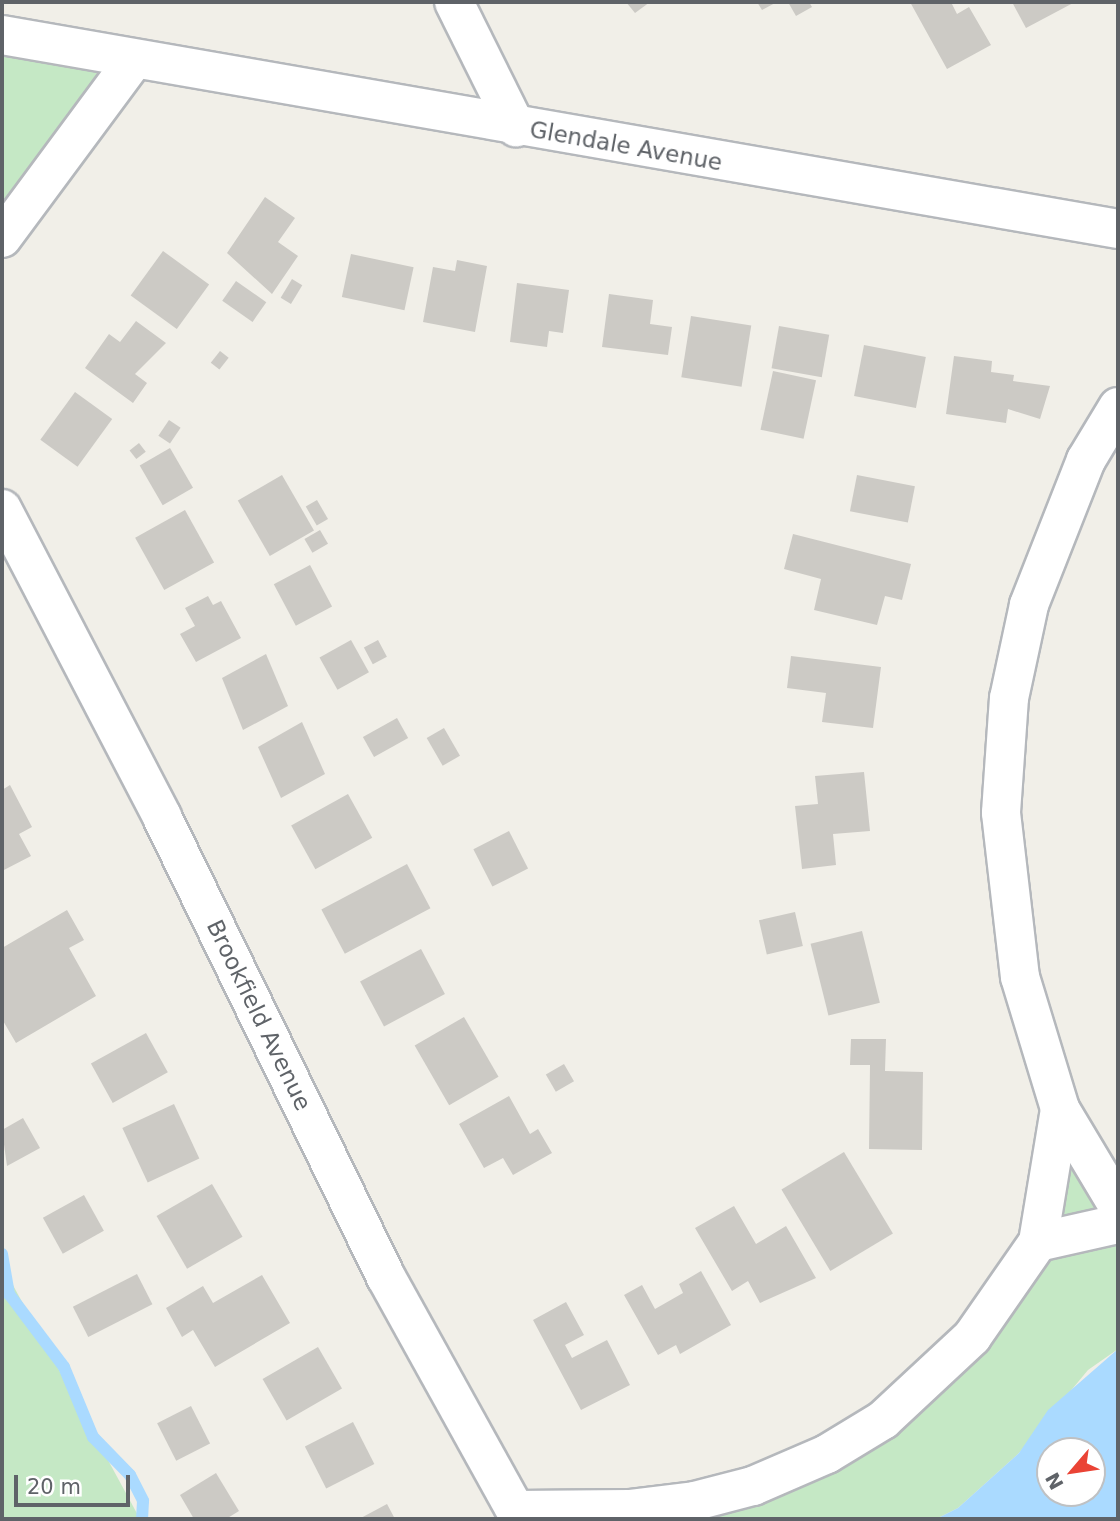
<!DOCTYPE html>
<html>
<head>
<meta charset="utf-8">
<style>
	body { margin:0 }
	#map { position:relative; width:1120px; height:1521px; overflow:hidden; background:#f1efe8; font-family:"DejaVu Sans",sans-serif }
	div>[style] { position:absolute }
	.green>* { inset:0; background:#c5e8c5 }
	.water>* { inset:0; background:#aadaff }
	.stream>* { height:12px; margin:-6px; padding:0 6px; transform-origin:6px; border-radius:6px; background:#aadaff }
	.building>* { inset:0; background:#cccac5; transform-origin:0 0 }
	.roads { filter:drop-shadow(2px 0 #b5b8bc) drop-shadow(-2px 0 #b5b8bc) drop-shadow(0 2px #b5b8bc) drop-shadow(0 -2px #b5b8bc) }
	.minor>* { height:38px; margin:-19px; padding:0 19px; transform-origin:19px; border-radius:19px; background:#fff }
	span { translate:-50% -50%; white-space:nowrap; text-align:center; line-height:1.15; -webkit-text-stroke:7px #fff; paint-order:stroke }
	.street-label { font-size:23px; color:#5f6368 }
	.frame { position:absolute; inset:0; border:4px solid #5f6368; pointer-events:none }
	.north { position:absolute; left:1036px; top:1437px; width:70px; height:70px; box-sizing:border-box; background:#fff; border:2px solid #bfc1c3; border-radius:50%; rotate:241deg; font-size:19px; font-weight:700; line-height:28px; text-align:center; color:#5f6368 }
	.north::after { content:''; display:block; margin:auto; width:24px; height:32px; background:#ea4335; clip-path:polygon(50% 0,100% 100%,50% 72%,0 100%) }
	.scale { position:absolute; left:14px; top:1475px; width:116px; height:32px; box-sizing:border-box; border:4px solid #5f6368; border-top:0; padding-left:9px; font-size:21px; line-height:24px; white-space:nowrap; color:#5f6368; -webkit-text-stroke:5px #fff; paint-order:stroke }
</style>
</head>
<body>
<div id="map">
	<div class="green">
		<div style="clip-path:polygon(2px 35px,133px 61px,2px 238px)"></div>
		<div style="clip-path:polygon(1060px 1109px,1118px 1206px,1118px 1349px,1088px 1370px,1019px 1453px,958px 1508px,936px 1519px,520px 1519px,629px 1509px,855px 1439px,1038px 1242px)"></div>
		<div style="clip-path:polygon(2px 1265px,140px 1519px,2px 1519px)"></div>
	</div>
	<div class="water">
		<div style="clip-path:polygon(evenodd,1118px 1349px,1118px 1519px,936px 1519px,958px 1508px,1019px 1453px,1048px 1410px,1118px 1349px,1050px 1451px,1092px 1451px,1092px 1493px,1050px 1493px,1050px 1451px)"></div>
	</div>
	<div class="stream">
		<div style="left:2px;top:1254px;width:41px;rotate:80.1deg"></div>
		<div style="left:9px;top:1294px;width:91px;rotate:53deg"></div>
		<div style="left:64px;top:1367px;width:76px;rotate:67.5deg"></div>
		<div style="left:93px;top:1437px;width:53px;rotate:45.8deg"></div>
		<div style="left:130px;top:1475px;width:29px;rotate:63deg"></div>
		<div style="left:143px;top:1501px;width:18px;rotate:93deg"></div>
	</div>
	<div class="building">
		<div style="clip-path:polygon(626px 2px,650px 2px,635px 13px)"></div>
		<div style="clip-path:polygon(757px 2px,777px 2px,762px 10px)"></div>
		<div style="clip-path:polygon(788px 2px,809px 2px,812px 7px,796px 16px)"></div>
		<div style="clip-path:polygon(910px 2px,951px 2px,957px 14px,969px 7px,991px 45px,947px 69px)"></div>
		<div style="clip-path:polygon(1012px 2px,1075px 2px,1026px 28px)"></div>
		<div style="clip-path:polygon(265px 197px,295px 218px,278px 242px,298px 256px,272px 294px,227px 253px)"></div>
		<div style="left:163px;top:251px;width:57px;height:55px;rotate:36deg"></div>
		<div style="left:351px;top:254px;width:64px;height:44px;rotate:12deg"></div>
		<div style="clip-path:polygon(457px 260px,487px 266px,475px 332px,423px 322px,433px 267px,455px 271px)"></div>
		<div style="left:292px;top:279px;width:12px;height:22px;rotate:31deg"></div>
		<div style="left:236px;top:281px;width:37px;height:24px;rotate:35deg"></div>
		<div style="clip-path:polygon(517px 283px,569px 290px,563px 333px,549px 331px,547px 347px,510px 342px)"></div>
		<div style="clip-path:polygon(609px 294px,653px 300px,650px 324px,672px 327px,668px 355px,602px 347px)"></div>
		<div style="left:691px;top:316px;width:61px;height:62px;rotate:9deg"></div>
		<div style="clip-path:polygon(136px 321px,166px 343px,135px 374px,147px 383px,133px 403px,85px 368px,109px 334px,120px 342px)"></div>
		<div style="left:779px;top:326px;width:51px;height:43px;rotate:10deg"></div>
		<div style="left:864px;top:345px;width:63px;height:52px;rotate:11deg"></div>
		<div style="left:220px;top:351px;width:11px;height:15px;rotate:38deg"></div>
		<div style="clip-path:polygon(954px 356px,992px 361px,991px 372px,1014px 375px,1013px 381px,1050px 386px,1040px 419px,1008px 409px,1006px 423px,946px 414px)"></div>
		<div style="left:773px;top:371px;width:44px;height:60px;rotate:12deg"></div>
		<div style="left:75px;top:392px;width:46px;height:59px;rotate:36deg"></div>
		<div style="left:169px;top:420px;width:14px;height:19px;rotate:34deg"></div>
		<div style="left:139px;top:443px;width:11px;height:12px;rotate:52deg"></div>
		<div style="left:170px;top:448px;width:46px;height:35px;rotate:60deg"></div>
		<div style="left:282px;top:475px;width:64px;height:51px;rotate:60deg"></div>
		<div style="left:857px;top:475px;width:59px;height:37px;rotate:11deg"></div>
		<div style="left:317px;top:500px;width:22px;height:13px;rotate:60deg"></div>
		<div style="left:185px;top:510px;width:60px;height:57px;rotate:61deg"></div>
		<div style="left:320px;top:530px;width:16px;height:18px;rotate:60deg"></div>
		<div style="clip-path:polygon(793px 534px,911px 564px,902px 600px,885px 596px,877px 625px,814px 610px,821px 579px,784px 569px)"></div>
		<div style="left:310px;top:565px;width:47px;height:41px;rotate:62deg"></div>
		<div style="clip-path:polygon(208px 596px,213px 605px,221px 601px,241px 638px,196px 662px,180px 634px,195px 626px,185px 608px)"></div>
		<div style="left:351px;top:640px;width:37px;height:36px;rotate:61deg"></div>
		<div style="left:378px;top:640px;width:19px;height:16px;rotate:62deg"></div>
		<div style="clip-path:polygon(266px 654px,288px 706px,243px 730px,222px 678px)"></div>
		<div style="clip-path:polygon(791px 656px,881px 667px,873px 728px,822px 722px,826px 693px,787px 688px)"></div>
		<div style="left:397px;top:718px;width:23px;height:39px;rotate:61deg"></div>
		<div style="clip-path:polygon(302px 722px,325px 774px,281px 798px,258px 747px)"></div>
		<div style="left:444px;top:728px;width:32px;height:20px;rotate:60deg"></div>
		<div style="clip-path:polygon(864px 772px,870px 831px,833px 834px,836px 865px,802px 869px,795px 806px,818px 804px,815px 776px)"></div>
		<div style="clip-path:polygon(10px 785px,32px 827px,19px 834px,31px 856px,2px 871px,2px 790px)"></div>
		<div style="left:348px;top:794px;width:50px;height:65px;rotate:61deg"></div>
		<div style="left:509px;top:831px;width:42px;height:40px;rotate:63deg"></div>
		<div style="left:407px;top:864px;width:50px;height:97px;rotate:62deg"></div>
		<div style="clip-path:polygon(67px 910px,84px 940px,69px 948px,96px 996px,16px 1043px,2px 1019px,2px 948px)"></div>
		<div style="left:795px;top:912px;width:35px;height:37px;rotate:77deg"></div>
		<div style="left:862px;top:931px;width:74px;height:53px;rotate:76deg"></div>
		<div style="left:421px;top:949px;width:51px;height:69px;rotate:62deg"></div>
		<div style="left:464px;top:1017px;width:69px;height:57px;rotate:60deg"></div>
		<div style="left:146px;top:1033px;width:45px;height:63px;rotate:61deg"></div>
		<div style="clip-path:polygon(851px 1039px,886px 1039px,885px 1071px,923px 1072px,922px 1150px,869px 1149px,870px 1065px,850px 1065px)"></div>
		<div style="left:564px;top:1064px;width:20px;height:21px;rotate:60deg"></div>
		<div style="clip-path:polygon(509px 1096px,530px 1134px,538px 1129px,552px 1153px,513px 1175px,503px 1158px,484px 1168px,459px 1124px)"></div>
		<div style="left:174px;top:1104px;width:60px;height:57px;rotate:65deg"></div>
		<div style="clip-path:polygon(23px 1118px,40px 1148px,7px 1166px,2px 1130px)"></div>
		<div style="left:844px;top:1152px;width:95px;height:73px;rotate:59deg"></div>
		<div style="left:212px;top:1184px;width:61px;height:64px;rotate:60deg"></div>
		<div style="left:84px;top:1195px;width:41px;height:47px;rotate:61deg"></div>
		<div style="clip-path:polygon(734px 1206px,756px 1244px,786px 1226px,816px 1278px,760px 1303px,748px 1281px,732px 1291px,695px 1228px)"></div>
		<div style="clip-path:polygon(701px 1271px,731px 1325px,680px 1354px,676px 1345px,658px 1355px,624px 1295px,642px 1285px,655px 1309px,683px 1293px,679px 1284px)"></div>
		<div style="left:137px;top:1274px;width:34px;height:72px;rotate:63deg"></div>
		<div style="clip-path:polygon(262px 1275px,290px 1323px,215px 1367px,193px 1330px,182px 1337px,166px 1308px,203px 1286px,213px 1303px)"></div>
		<div style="clip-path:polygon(566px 1302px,584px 1335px,565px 1345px,572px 1358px,607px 1340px,630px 1385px,581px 1410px,533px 1320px)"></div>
		<div style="left:318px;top:1347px;width:48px;height:64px;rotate:60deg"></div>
		<div style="left:191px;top:1406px;width:42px;height:38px;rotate:63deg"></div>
		<div style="left:353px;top:1422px;width:47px;height:54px;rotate:63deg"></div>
		<div style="clip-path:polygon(216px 1473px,239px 1511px,226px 1519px,194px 1519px,180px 1495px)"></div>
		<div style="clip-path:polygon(387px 1504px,395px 1519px,359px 1519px)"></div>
	</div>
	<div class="roads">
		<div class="minor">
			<div style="left:454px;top:2px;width:140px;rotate:63.6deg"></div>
			<div style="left:2px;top:35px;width:1133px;rotate:9.86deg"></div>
			<div style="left:2px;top:238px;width:220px;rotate:-53.5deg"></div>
			<div style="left:1118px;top:407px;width:62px;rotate:121.1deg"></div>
			<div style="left:1086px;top:460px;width:156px;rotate:111.5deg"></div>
			<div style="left:1029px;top:605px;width:95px;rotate:102.1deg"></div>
			<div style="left:1009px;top:698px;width:115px;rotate:94deg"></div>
			<div style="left:1001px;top:813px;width:165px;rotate:83.4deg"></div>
			<div style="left:1020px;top:977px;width:138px;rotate:73.1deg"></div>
			<div style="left:1060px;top:1109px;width:113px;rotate:59.1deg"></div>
			<div style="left:2px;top:509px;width:347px;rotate:62.5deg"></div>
			<div style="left:162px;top:817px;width:512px;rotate:64.04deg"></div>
			<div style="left:386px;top:1277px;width:277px;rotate:61deg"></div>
			<div style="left:1038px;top:1242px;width:82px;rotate:-12.7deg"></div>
			<div style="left:516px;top:1510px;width:113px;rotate:-0.5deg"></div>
			<div style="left:629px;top:1509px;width:66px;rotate:-6.9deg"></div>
			<div style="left:695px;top:1501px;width:60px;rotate:-14.5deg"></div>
			<div style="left:753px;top:1486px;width:81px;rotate:-23.4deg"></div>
			<div style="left:827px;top:1454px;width:66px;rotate:-31.3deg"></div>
			<div style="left:883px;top:1420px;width:122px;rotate:-43deg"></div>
			<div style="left:972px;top:1337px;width:116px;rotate:-55.2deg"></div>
			<div style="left:1038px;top:1242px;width:135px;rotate:-80.6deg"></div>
		</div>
	</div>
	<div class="street-label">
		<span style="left:626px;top:146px;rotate:10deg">Glendale Avenue</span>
		<span style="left:259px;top:1015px;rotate:64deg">Brookfield Avenue</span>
	</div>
	<div class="frame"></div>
	<div class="north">N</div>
	<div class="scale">20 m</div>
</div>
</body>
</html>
